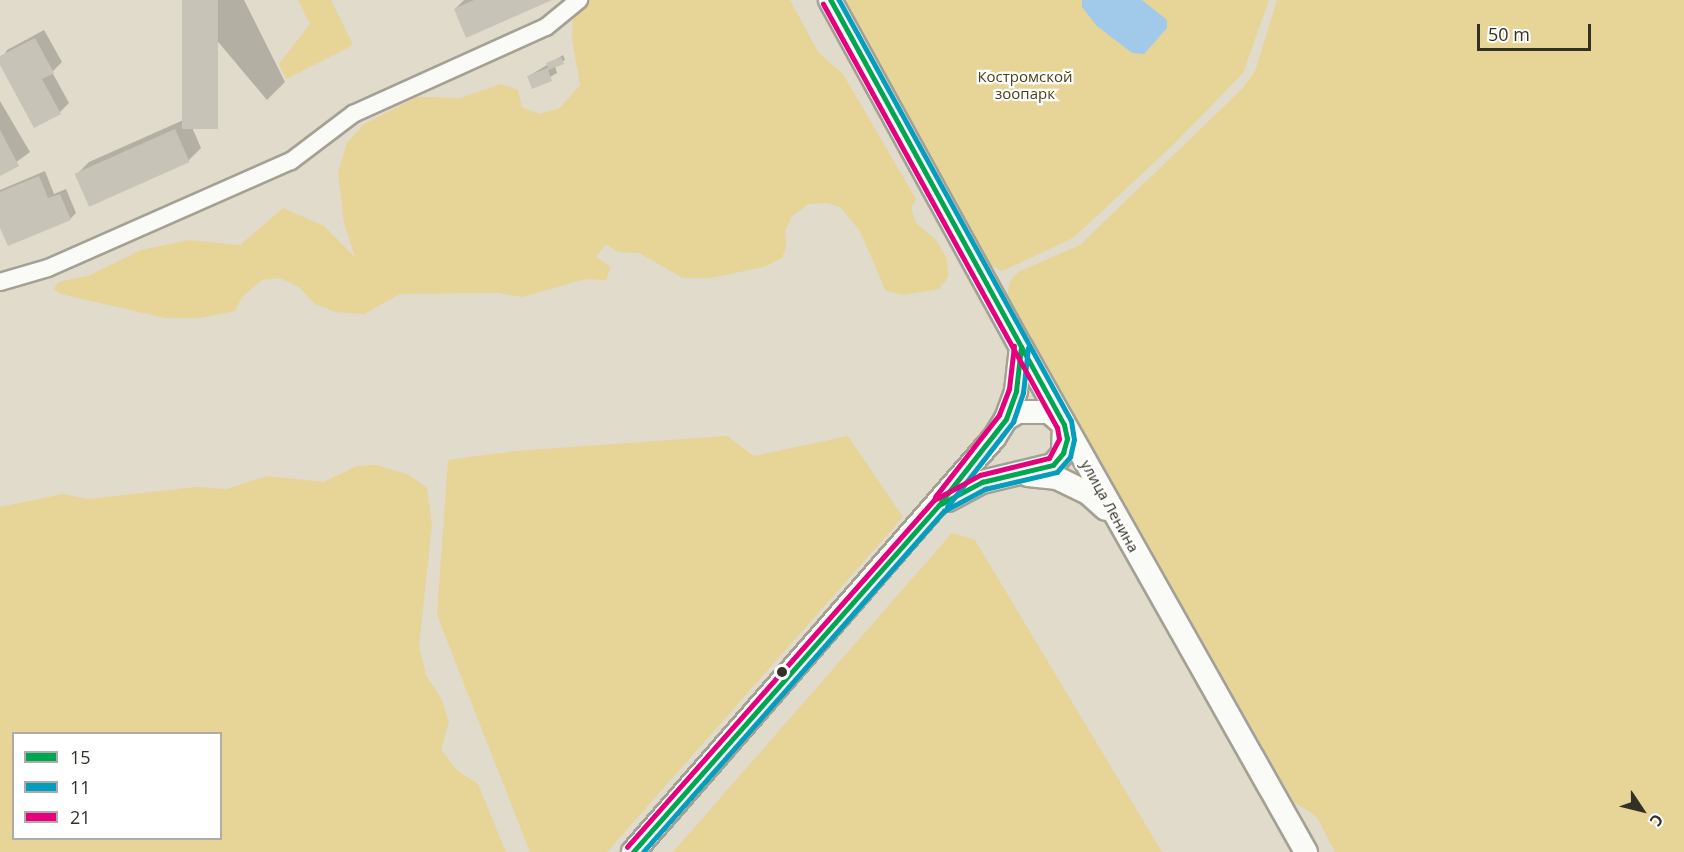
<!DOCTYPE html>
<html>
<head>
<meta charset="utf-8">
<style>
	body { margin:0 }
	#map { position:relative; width:1684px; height:852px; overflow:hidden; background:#e0dbcb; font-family:"Open Sans",sans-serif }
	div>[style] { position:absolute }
	.green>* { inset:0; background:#e7d497 }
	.water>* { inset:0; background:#a0c9ea }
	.shadow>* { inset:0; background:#0003 }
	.building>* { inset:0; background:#c7c3b6; transform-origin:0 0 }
	.roads { filter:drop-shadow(2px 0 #a4a194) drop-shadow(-2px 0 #a4a194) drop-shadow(0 2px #a4a194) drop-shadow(0 -2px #a4a194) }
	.street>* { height:16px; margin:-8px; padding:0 8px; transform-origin:8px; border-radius:8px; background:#fafaf7 }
	.secondary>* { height:22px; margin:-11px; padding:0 11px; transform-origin:11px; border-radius:11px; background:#fafaf7 }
	.bus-1>* { height:4.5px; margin:-2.25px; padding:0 2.25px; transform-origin:2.25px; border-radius:2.25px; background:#00a651 }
	.bus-2>* { height:4.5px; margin:-2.25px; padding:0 2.25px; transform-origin:2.25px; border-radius:2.25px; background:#059dbd }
	.bus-3>* { height:4.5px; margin:-2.25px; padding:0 2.25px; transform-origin:2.25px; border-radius:2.25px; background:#e5007d }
	.dots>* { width:16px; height:16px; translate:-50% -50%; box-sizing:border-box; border:3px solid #fff; border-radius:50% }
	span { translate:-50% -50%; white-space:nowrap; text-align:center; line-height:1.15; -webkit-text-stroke:4.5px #fff; paint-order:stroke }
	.park-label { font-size:15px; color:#4c4015 }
	.street-label { font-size:15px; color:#333024 }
	.legend { position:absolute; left:12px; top:732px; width:210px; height:108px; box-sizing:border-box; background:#fff; border:2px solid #adaca7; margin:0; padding:8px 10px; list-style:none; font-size:18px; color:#333024 }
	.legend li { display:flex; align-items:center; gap:12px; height:30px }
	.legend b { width:30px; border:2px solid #adaca7 }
	.north { position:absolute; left:1612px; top:780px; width:60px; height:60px; -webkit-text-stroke:4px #fff; paint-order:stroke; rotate:125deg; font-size:16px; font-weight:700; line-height:24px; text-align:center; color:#333024 }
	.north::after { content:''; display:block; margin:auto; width:21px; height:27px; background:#333024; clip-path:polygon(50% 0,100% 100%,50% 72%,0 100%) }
	.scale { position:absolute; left:1477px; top:24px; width:114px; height:27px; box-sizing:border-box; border:3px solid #333024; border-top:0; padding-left:8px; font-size:18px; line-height:21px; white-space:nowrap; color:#333024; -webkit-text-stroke:4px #fff; paint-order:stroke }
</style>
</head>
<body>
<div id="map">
	<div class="green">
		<div style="clip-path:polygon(298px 0,331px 0,353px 45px,286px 79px,279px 64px,310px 24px)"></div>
		<div style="clip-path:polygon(587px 0,790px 0,818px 52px,843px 74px,916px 199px,911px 208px,916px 223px,936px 240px,947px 259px,948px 277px,939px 289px,903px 295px,886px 291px,860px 231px,841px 208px,828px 203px,809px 204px,792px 216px,785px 231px,786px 247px,782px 258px,764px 267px,710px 278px,683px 278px,639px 253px,618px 252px,606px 244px,596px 257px,611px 267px,606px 280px,585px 279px,522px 297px,498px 293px,400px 294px,364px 314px,336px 312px,315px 304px,299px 287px,280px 278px,262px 280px,242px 297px,235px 311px,200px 318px,165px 318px,61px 294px,54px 289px,58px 282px,88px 276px,141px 250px,189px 240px,240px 245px,283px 208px,324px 226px,355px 257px,344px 223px,338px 173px,347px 143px,364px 124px,417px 97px,460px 98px,501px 84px,518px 90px,522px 107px,539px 114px,560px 108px,580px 85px,572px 39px,573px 18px)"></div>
		<div style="clip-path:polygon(842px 0,1269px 0,1243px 73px,1174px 144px,1073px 238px,1002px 271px,989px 264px)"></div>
		<div style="clip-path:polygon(1277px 0,1684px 0,1684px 852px,1335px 852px,1317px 817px,1294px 802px,1008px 296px,1009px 283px,1018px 272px,1080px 245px,1243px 88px,1255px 71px)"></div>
		<div style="clip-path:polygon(727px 436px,754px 456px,848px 436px,903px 517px,607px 852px,530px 852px,437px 615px,448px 460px,516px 451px)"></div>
		<div style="clip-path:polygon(evenodd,377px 465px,409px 475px,427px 488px,432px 525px,419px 646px,426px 675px,442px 700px,449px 722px,441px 750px,458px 771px,478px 784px,506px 852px,0 852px,0 507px,63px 494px,87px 499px,196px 487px,227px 489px,267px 476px,324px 482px,357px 466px,377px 465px,14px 734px,220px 734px,220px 838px,14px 838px,14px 734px)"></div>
		<div style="clip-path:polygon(952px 533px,975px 540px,1162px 852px,673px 852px)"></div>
	</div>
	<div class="water">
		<div style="clip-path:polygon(1082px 0,1142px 0,1167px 20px,1167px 28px,1144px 54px,1132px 53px,1097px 26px,1082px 7px)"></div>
	</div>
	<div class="shadow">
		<div style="clip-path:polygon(183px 0,244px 0,285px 82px,267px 100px)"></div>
		<div style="clip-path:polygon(464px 0,549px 0,455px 9px)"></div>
		<div style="clip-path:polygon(44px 30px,62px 62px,52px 72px,69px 103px,60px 112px,0 62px,7px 50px)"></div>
		<div style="clip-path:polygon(563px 55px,565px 60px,555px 66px,557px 73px,533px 87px,529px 76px)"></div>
		<div style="clip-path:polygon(0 101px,30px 152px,0 174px)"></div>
		<div style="clip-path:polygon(188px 118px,201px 148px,189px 160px,77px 174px,89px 162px)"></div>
		<div style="clip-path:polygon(45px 171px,54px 194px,66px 189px,76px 213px,70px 219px,0 225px,0 190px)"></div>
	</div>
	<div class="building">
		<div style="left:182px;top:0;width:36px;height:129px"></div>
		<div style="clip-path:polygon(474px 0,552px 0,466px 38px,454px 9px)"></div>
		<div style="clip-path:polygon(35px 38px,54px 73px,42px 79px,61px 114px,34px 128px,0 65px,0 56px)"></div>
		<div style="clip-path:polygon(561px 57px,564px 64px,548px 70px,552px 81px,532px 89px,527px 76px,548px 68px,546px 63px)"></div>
		<div style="left:175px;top:129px;width:36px;height:110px;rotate:66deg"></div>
		<div style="clip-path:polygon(0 130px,19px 166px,0 176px)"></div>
		<div style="clip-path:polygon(39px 176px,48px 198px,60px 194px,71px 220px,8px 246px,0 228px,0 192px)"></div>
	</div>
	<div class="roads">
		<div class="street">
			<div style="left:0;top:282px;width:50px;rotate:-16.3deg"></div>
			<div style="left:48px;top:268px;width:266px;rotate:-23.8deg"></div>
			<div style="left:291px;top:161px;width:78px;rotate:-37.2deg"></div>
			<div style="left:353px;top:114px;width:212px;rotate:-24.3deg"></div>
			<div style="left:546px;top:27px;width:43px;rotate:-39.3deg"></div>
		</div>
		<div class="secondary">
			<div style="left:830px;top:0;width:396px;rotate:61.2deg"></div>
			<div style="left:1021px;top:347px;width:580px;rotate:60.56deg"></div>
			<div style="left:1028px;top:475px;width:29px;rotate:6deg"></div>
			<div style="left:1057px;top:478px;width:34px;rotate:26deg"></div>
			<div style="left:1088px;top:493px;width:24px;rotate:42deg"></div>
			<div style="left:948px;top:500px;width:38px;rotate:-28deg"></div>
			<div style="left:982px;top:482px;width:73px;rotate:-13.5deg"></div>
			<div style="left:1053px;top:465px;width:16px;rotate:-50deg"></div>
			<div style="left:1063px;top:453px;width:28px;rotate:-88deg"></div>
			<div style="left:1064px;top:425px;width:20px;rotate:-139deg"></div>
			<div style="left:1049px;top:412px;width:31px;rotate:180deg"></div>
			<div style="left:1018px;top:412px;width:14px;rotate:150deg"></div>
			<div style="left:633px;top:852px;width:549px;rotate:-48.91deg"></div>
			<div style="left:994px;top:438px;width:22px;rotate:-58deg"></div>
			<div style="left:1006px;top:419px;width:30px;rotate:-70deg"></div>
			<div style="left:1016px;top:391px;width:44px;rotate:-83.5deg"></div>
		</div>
	</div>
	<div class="bus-1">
		<div style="left:941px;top:502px;width:105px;rotate:-51.9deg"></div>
		<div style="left:1006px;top:419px;width:30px;rotate:-70deg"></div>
		<div style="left:1016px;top:391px;width:44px;rotate:-83.5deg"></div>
		<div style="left:633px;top:852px;width:463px;rotate:-48.6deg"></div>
		<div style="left:939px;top:505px;width:49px;rotate:-28.1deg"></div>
		<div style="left:982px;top:482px;width:73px;rotate:-13.5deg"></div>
		<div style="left:1053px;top:465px;width:16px;rotate:-50deg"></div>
		<div style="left:1063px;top:453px;width:15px;rotate:-74deg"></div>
		<div style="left:1067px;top:439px;width:14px;rotate:-102deg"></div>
		<div style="left:1064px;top:425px;width:485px;rotate:-118.8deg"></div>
	</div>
	<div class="bus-2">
		<div style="left:947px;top:507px;width:108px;rotate:-52.2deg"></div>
		<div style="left:1013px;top:422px;width:31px;rotate:-71deg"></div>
		<div style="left:1023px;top:393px;width:45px;rotate:-83.7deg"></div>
		<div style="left:643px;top:852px;width:455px;rotate:-48.6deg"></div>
		<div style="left:944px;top:511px;width:47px;rotate:-28.2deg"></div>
		<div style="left:985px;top:489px;width:74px;rotate:-13.3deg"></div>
		<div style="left:1057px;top:472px;width:20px;rotate:-49deg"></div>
		<div style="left:1070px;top:457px;width:17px;rotate:-77deg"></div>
		<div style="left:1074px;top:440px;width:19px;rotate:-99deg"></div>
		<div style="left:1071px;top:421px;width:481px;rotate:-118.9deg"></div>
	</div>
	<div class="bus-3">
		<div style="left:935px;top:497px;width:104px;rotate:-52deg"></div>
		<div style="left:999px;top:415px;width:28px;rotate:-69deg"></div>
		<div style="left:1009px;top:389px;width:43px;rotate:-83.4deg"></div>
		<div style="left:627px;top:847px;width:463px;rotate:-48.5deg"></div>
		<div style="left:934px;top:500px;width:52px;rotate:-28.5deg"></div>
		<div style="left:980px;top:475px;width:71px;rotate:-13.8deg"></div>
		<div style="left:1049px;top:458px;width:21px;rotate:-62deg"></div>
		<div style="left:1059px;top:439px;width:11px;rotate:-100deg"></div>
		<div style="left:1057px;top:428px;width:484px;rotate:-118.9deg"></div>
	</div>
	<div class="dots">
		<div style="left:782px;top:672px;background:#333024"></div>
	</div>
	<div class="park-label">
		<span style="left:1025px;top:85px">Костромской<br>зоопарк</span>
	</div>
	<div class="street-label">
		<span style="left:1110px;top:506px;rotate:61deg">улица Ленина</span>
	</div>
	<ul class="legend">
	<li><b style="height:8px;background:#00a651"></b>15</li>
	<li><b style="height:8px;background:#059dbd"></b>11</li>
	<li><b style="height:8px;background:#e5007d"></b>21</li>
	</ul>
	<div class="north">С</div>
	<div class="scale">50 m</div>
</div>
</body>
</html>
